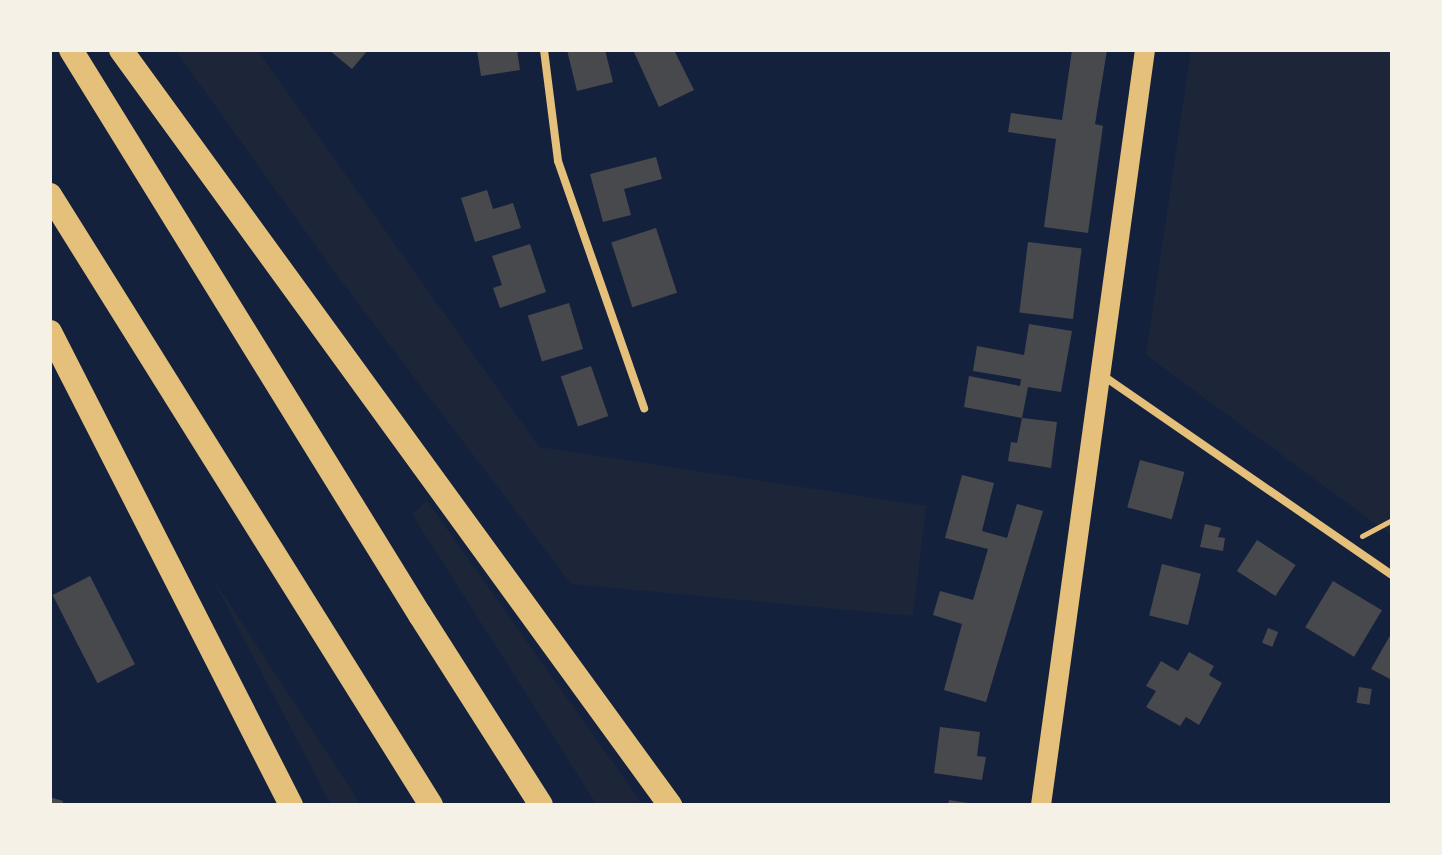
<!DOCTYPE html>
<html>
<head>
<meta charset="utf-8">
<style>
	body { margin:0 }
	#map { position:relative; width:1442px; height:855px; overflow:hidden; background:#14213d; font-family:"PT Sans",sans-serif }
	div>[style] { position:absolute }
	.green>* { inset:0; background:#1d2539 }
	.building>* { inset:0; background:#48494c; transform-origin:0 0 }
	.path>* { height:5px; margin:-2.5px; padding:0 2.5px; transform-origin:2.5px; border-radius:2.5px; background:#e5c07b }
	.minor>* { height:8px; margin:-4px; padding:0 4px; transform-origin:4px; border-radius:4px; background:#e5c07b }
	.primary>* { height:20px; margin:-10px; padding:0 10px; transform-origin:10px; border-radius:10px; background:#e5c07b }
	.motorway>* { height:24px; margin:-12px; padding:0 12px; transform-origin:12px; border-radius:12px; background:#e5c07b }
	span { translate:-50% -50%; white-space:nowrap; text-align:center; line-height:1.15; -webkit-text-stroke:6px #f6f1e7; paint-order:stroke }
	.frame { position:absolute; inset:0; border:52px solid #f6f1e7; pointer-events:none }
</style>
</head>
<body>
<div id="map">
	<div class="green">
		<div style="clip-path:polygon(175px 50px,257px 50px,539px 447px,926px 506px,913px 616px,571px 584px,339px 278px)"></div>
		<div style="clip-path:polygon(1191px 50px,1392px 50px,1392px 536px,1146px 355px)"></div>
		<div style="clip-path:polygon(427px 501px,643px 805px,597px 805px,412px 514px)"></div>
		<div style="clip-path:polygon(210px 574px,361px 805px,331px 805px)"></div>
	</div>
	<div class="building">
		<div style="clip-path:polygon(329px 50px,368px 50px,352px 69px)"></div>
		<div style="clip-path:polygon(477px 50px,517px 50px,520px 70px,481px 76px)"></div>
		<div style="clip-path:polygon(567px 50px,605px 50px,613px 82px,577px 91px)"></div>
		<div style="clip-path:polygon(633px 50px,674px 50px,694px 90px,659px 107px)"></div>
		<div style="clip-path:polygon(1072px 50px,1107px 50px,1095px 124px,1103px 126px,1088px 233px,1044px 227px,1056px 139px,1008px 132px,1011px 113px,1062px 120px)"></div>
		<div style="clip-path:polygon(656px 157px,662px 179px,624px 189px,631px 215px,603px 222px,590px 174px)"></div>
		<div style="clip-path:polygon(487px 190px,493px 209px,513px 203px,521px 228px,475px 242px,461px 198px)"></div>
		<div style="left:656px;top:228px;width:68px;height:47px;rotate:72deg"></div>
		<div style="left:1028px;top:242px;width:54px;height:71px;rotate:7deg"></div>
		<div style="clip-path:polygon(530px 244px,546px 292px,500px 308px,493px 288px,502px 285px,492px 256px)"></div>
		<div style="left:569px;top:303px;width:48px;height:43px;rotate:73deg"></div>
		<div style="clip-path:polygon(1029px 324px,1072px 331px,1061px 392px,1028px 387px,1022px 418px,1057px 422px,1051px 468px,1008px 461px,1011px 442px,1017px 443px,1022px 418px,964px 407px,969px 376px,1020px 386px,1021px 379px,973px 371px,977px 346px,1024px 355px)"></div>
		<div style="left:591px;top:366px;width:53px;height:32px;rotate:71deg"></div>
		<div style="left:1140px;top:460px;width:46px;height:49px;rotate:15deg"></div>
		<div style="clip-path:polygon(962px 475px,994px 483px,982px 531px,1007px 538px,1017px 504px,1043px 511px,986px 702px,944px 690px,962px 624px,933px 615px,940px 591px,973px 600px,988px 549px,945px 538px)"></div>
		<div style="clip-path:polygon(1205px 524px,1221px 528px,1218px 537px,1225px 538px,1223px 551px,1200px 547px)"></div>
		<div style="left:1257px;top:540px;width:46px;height:37px;rotate:33deg"></div>
		<div style="left:1162px;top:564px;width:40px;height:53px;rotate:14deg"></div>
		<div style="left:90px;top:576px;width:99px;height:42px;rotate:63deg"></div>
		<div style="left:1333px;top:581px;width:57px;height:54px;rotate:31deg"></div>
		<div style="left:1268px;top:628px;width:11px;height:16px;rotate:22deg"></div>
		<div style="clip-path:polygon(1392px 632px,1392px 680px,1371px 669px)"></div>
		<div style="clip-path:polygon(1189px 652px,1214px 666px,1209px 675px,1222px 683px,1199px 725px,1186px 717px,1180px 726px,1146px 707px,1156px 691px,1146px 686px,1161px 661px,1178px 671px)"></div>
		<div style="left:1359px;top:687px;width:13px;height:16px;rotate:9deg"></div>
		<div style="clip-path:polygon(940px 727px,980px 732px,977px 756px,986px 757px,982px 780px,934px 773px)"></div>
		<div style="clip-path:polygon(50px 797px,63px 801px,62px 805px,50px 805px)"></div>
		<div style="clip-path:polygon(949px 800px,968px 803px,968px 805px,948px 805px)"></div>
	</div>
	<div class="path">
		<div style="left:1362px;top:536px;width:34px;rotate:-28deg"></div>
	</div>
	<div class="minor">
		<div style="left:544px;top:50px;width:112px;rotate:82.8deg"></div>
		<div style="left:558px;top:161px;width:262px;rotate:70.8deg"></div>
		<div style="left:1102px;top:375px;width:352px;rotate:34.6deg"></div>
	</div>
	<div class="primary">
		<div style="left:1041px;top:805px;width:762px;rotate:-82.16deg"></div>
	</div>
	<div class="motorway">
		<div style="left:71px;top:50px;width:664px;rotate:58.3deg"></div>
		<div style="left:420px;top:615px;width:225px;rotate:57.5deg"></div>
		<div style="left:121px;top:50px;width:934px;rotate:53.98deg"></div>
		<div style="left:50px;top:195px;width:719px;rotate:58.01deg"></div>
		<div style="left:50px;top:332px;width:531px;rotate:63deg"></div>
	</div>
	<div class="frame"></div>
</div>
</body>
</html>
